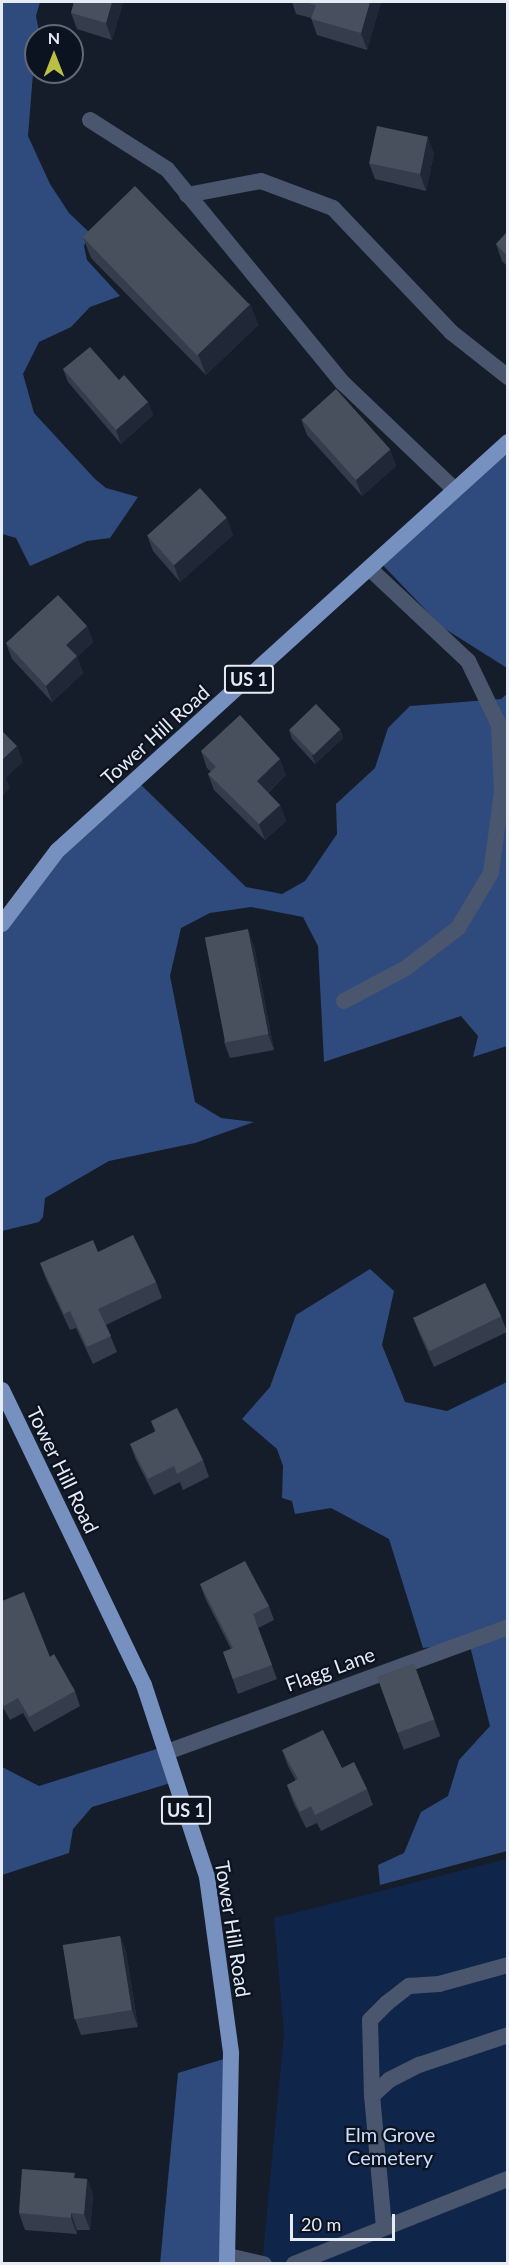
<!DOCTYPE html>
<html>
<head>
<meta charset="utf-8">
<style>
	body { margin:0 }
	#map { position:relative; width:509px; height:2265px; overflow:hidden; background:#151d2a; font-family:Lato,sans-serif }
	div>[style] { position:absolute }
	.green>* { inset:0; background:#10254a }
	.forest>* { inset:0; background:#2f4a7c }
	.service>* { height:16px; margin:-8px; padding:0 8px; transform-origin:8px; border-radius:8px; background:#49566d }
	.minor>* { height:16px; margin:-8px; padding:0 8px; transform-origin:8px; border-radius:8px; background:#49566d }
	.primary>* { height:16px; margin:-8px; padding:0 8px; transform-origin:8px; border-radius:8px; background:#7690bf }
	.wall>* { inset:0; background:#353d4c; transform-origin:0 0 }
	.shaded-wall>* { inset:0; background:#202837 }
	.building>* { inset:0; background:#48505e; transform-origin:0 0 }
	span { translate:-50% -50%; white-space:nowrap; text-align:center; line-height:1.15; -webkit-text-stroke:4.5px #0c1320; paint-order:stroke }
	.shield-label span { padding:2px 4px; background:#0c1320; border:2px solid; border-radius:4px; -webkit-text-stroke-width:0 }
	.shield-label { font-size:18px; color:#e6ebf4; font-weight:700 }
	.street-label { font-size:20px; color:#e6ebf4 }
	.park-label { font-size:20px; color:#cbddfd }
	.frame { position:absolute; inset:0; border:3px solid #e6ebf4; pointer-events:none }
	.north { position:absolute; left:24px; top:24px; width:60px; height:60px; box-sizing:border-box; background:#0c1320; border:2px solid #636975; border-radius:50%; rotate:0deg; font-size:16px; font-weight:700; line-height:24px; text-align:center; color:#e6ebf4 }
	.north::after { content:''; display:block; margin:auto; width:21px; height:27px; background:#bbc044; clip-path:polygon(50% 0,100% 100%,50% 72%,0 100%) }
	.scale { position:absolute; left:290px; top:2214px; width:105px; height:27px; box-sizing:border-box; border:3px solid #e6ebf4; border-top:0; padding-left:8px; font-size:18px; line-height:21px; white-space:nowrap; color:#e6ebf4; -webkit-text-stroke:4px #0c1320; paint-order:stroke }
</style>
</head>
<body>
<div id="map">
	<div class="green">
		<div style="clip-path:polygon(507px 1859px,507px 2263px,262px 2264px,284px 2034px,274px 1918px)"></div>
	</div>
	<div class="forest">
		<div style="clip-path:polygon(2px 2px,40px 2px,36px 16px,40px 36px,36px 36px,28px 136px,50px 184px,69px 213px,90px 233px,84px 246px,87px 260px,120px 296px,90px 307px,71px 327px,39px 342px,23px 374px,34px 413px,95px 479px,106px 488px,138px 497px,110px 538px,87px 541px,30px 566px,16px 538px,2px 534px)"></div>
		<div style="clip-path:polygon(507px 439px,507px 668px,442px 627px,377px 559px)"></div>
		<div style="clip-path:polygon(507px 694px,507px 1046px,473px 1057px,478px 1036px,461px 1016px,324px 1062px,318px 946px,303px 917px,251px 907px,210px 913px,181px 928px,170px 976px,195px 1102px,221px 1118px,254px 1122px,195px 1143px,109px 1161px,45px 1198px,43px 1217px,39px 1222px,2px 1231px,2px 919px,136px 780px,246px 887px,282px 894px,305px 881px,337px 834px,336px 804px,375px 768px,388px 728px,410px 706px,501px 699px)"></div>
		<div style="clip-path:polygon(370px 1269px,394px 1291px,382px 1345px,405px 1402px,447px 1411px,507px 1382px,507px 1851px,380px 1885px,378px 1865px,404px 1853px,421px 1812px,448px 1796px,459px 1760px,490px 1726px,469px 1642px,423px 1648px,389px 1539px,331px 1508px,295px 1514px,292px 1501px,282px 1498px,283px 1466px,277px 1449px,242px 1419px,270px 1387px,296px 1315px)"></div>
		<div style="clip-path:polygon(163px 1747px,174px 1782px,92px 1807px,73px 1829px,69px 1853px,2px 1875px,2px 1767px,39px 1786px)"></div>
		<div style="clip-path:polygon(227px 2058px,222px 2263px,160px 2264px,178px 2073px)"></div>
	</div>
	<div class="service">
		<div style="left:90px;top:120px;width:91px;rotate:32.5deg"></div>
		<div style="left:167px;top:169px;width:277px;rotate:50.6deg"></div>
		<div style="left:343px;top:383px;width:155px;rotate:43.7deg"></div>
		<div style="left:187px;top:195px;width:75px;rotate:-10.7deg"></div>
		<div style="left:261px;top:181px;width:77px;rotate:20.6deg"></div>
		<div style="left:333px;top:208px;width:171px;rotate:46.4deg"></div>
		<div style="left:451px;top:332px;width:73px;rotate:38.3deg"></div>
		<div style="left:344px;top:1001px;width:70px;rotate:-28deg"></div>
		<div style="left:406px;top:968px;width:66px;rotate:-37.6deg"></div>
		<div style="left:458px;top:928px;width:64px;rotate:-59deg"></div>
		<div style="left:491px;top:873px;width:82px;rotate:-82.3deg"></div>
		<div style="left:502px;top:792px;width:67px;rotate:-92.6deg"></div>
		<div style="left:499px;top:725px;width:71px;rotate:-115.8deg"></div>
		<div style="left:468px;top:661px;width:134px;rotate:-136.8deg"></div>
		<div style="left:372px;top:2096px;width:76px;rotate:-91.5deg"></div>
		<div style="left:370px;top:2020px;width:24px;rotate:-45deg"></div>
		<div style="left:387px;top:2003px;width:28px;rotate:-38deg"></div>
		<div style="left:409px;top:1986px;width:30px;rotate:-4deg"></div>
		<div style="left:439px;top:1984px;width:72px;rotate:-15.4deg"></div>
		<div style="left:384px;top:2227px;width:132px;rotate:-95.2deg"></div>
		<div style="left:372px;top:2096px;width:23px;rotate:-43deg"></div>
		<div style="left:389px;top:2080px;width:34px;rotate:-27deg"></div>
		<div style="left:419px;top:2065px;width:94px;rotate:-18.6deg"></div>
		<div style="left:228px;top:2256px;width:37px;rotate:13deg"></div>
		<div style="left:294px;top:2264px;width:230px;rotate:-21.7deg"></div>
	</div>
	<div class="minor">
		<div style="left:167px;top:1752px;width:363px;rotate:-20.1deg"></div>
	</div>
	<div class="primary">
		<div style="left:2px;top:924px;width:91px;rotate:-53deg"></div>
		<div style="left:57px;top:851px;width:609px;rotate:-42.2deg"></div>
		<div style="left:2px;top:1390px;width:327px;rotate:64.3deg"></div>
		<div style="left:144px;top:1685px;width:202px;rotate:71.8deg"></div>
		<div style="left:207px;top:1877px;width:178px;rotate:82.2deg"></div>
		<div style="left:231px;top:2053px;width:211px;rotate:91.1deg"></div>
	</div>
	<div class="wall">
		<div style="clip-path:polygon(74px 2px,123px 2px,112px 40px,77px 29px,71px 13px)"></div>
		<div style="clip-path:polygon(292px 2px,381px 2px,367px 50px,317px 35px,311px 18px,296px 14px)"></div>
		<div style="clip-path:polygon(434px 153px,426px 191px,375px 179px,369px 163px)"></div>
		<div style="clip-path:polygon(507px 232px,507px 266px,502px 261px,496px 244px)"></div>
		<div style="clip-path:polygon(83px 237px,250px 304px,258px 325px,206px 375px,91px 258px)"></div>
		<div style="clip-path:polygon(63px 369px,119px 380px,148px 402px,153px 415px,121px 444px,68px 382px)"></div>
		<div style="clip-path:polygon(301px 419px,390px 450px,396px 466px,362px 496px,307px 435px)"></div>
		<div style="clip-path:polygon(147px 535px,233px 535px,180px 582px,153px 551px)"></div>
		<div style="clip-path:polygon(87px 626px,93px 642px,77px 657px,83px 673px,52px 702px,12px 659px,6px 643px)"></div>
		<div style="clip-path:polygon(340px 729px,343px 738px,315px 764px,292px 739px,289px 730px)"></div>
		<div style="clip-path:polygon(201px 751px,286px 775px,268px 793px,280px 805px,286px 821px,265px 840px,214px 790px,208px 774px,211px 772px,207px 768px)"></div>
		<div style="clip-path:polygon(254px 946px,274px 1050px,230px 1058px,224px 1042px)"></div>
		<div style="clip-path:polygon(98px 1252px,156px 1282px,162px 1298px,106px 1325px,117px 1352px,93px 1364px,76px 1328px,70px 1330px,46px 1279px,40px 1263px)"></div>
		<div style="clip-path:polygon(501px 1316px,507px 1332px,434px 1367px,419px 1333px,413px 1317px)"></div>
		<div style="clip-path:polygon(151px 1421px,203px 1460px,209px 1477px,183px 1490px,180px 1482px,154px 1495px,136px 1460px,130px 1444px,155px 1432px)"></div>
		<div style="clip-path:polygon(200px 1584px,269px 1606px,274px 1620px,258px 1628px,277px 1679px,238px 1694px,223px 1652px,231px 1649px,205px 1598px)"></div>
		<div style="clip-path:polygon(2px 1601px,50px 1657px,75px 1691px,80px 1706px,34px 1732px,23px 1713px,10px 1720px,2px 1706px)"></div>
		<div style="left:414px;top:1664px;width:77px;height:39px;rotate:70deg"></div>
		<div style="clip-path:polygon(282px 1750px,342px 1768px,367px 1789px,373px 1805px,321px 1831px,317px 1823px,306px 1828px,293px 1802px,287px 1785px,296px 1781px,288px 1766px)"></div>
		<div style="clip-path:polygon(120px 1936px,126px 1952px,138px 2027px,81px 2035px,75px 2019px)"></div>
		<div style="clip-path:polygon(76px 2178px,87px 2179px,93px 2195px,90px 2230px,77px 2230px,77px 2234px,25px 2230px,19px 2213px)"></div>
	</div>
	<div class="shaded-wall">
		<div style="clip-path:polygon(112px 2px,123px 2px,112px 40px,106px 23px)"></div>
		<div style="clip-path:polygon(370px 2px,381px 2px,367px 50px,361px 33px)"></div>
		<div style="clip-path:polygon(428px 137px,434px 153px,426px 191px,420px 174px)"></div>
		<div style="clip-path:polygon(250px 304px,258px 325px,206px 375px,198px 354px)"></div>
		<div style="clip-path:polygon(148px 402px,153px 415px,121px 444px,116px 430px)"></div>
		<div style="clip-path:polygon(390px 450px,396px 466px,362px 496px,356px 480px)"></div>
		<div style="clip-path:polygon(227px 518px,233px 535px,180px 582px,174px 565px)"></div>
		<div style="clip-path:polygon(87px 626px,93px 642px,77px 657px,83px 673px,52px 702px,46px 686px,66px 645px)"></div>
		<div style="clip-path:polygon(340px 729px,343px 738px,315px 764px,312px 755px)"></div>
		<div style="clip-path:polygon(17px 746px,23px 762px,6px 778px,10px 788px,2px 796px,2px 760px)"></div>
		<div style="clip-path:polygon(280px 759px,286px 775px,263px 797px,257px 781px)"></div>
		<div style="clip-path:polygon(280px 805px,286px 821px,265px 840px,259px 824px)"></div>
		<div style="clip-path:polygon(248px 929px,254px 946px,274px 1050px,268px 1034px)"></div>
		<div style="clip-path:polygon(120px 1936px,126px 1952px,138px 2027px,132px 2010px)"></div>
		<div style="clip-path:polygon(87px 2179px,93px 2195px,90px 2230px,84px 2214px)"></div>
		<div style="clip-path:polygon(71px 2213px,77px 2230px,77px 2234px,71px 2218px)"></div>
	</div>
	<div class="building">
		<div style="clip-path:polygon(74px 2px,112px 2px,106px 23px,71px 13px)"></div>
		<div style="clip-path:polygon(304px 2px,370px 2px,361px 33px,311px 19px,316px 5px)"></div>
		<div style="left:377px;top:126px;width:52px;height:38px;rotate:12deg"></div>
		<div style="left:135px;top:186px;width:165px;height:73px;rotate:46deg"></div>
		<div style="clip-path:polygon(507px 232px,507px 256px,496px 244px)"></div>
		<div style="clip-path:polygon(90px 347px,119px 380px,124px 375px,148px 402px,116px 430px,63px 369px)"></div>
		<div style="left:336px;top:389px;width:81px;height:46px;rotate:48deg"></div>
		<div style="left:200px;top:488px;width:40px;height:71px;rotate:48deg"></div>
		<div style="clip-path:polygon(58px 595px,87px 626px,66px 645px,77px 656px,46px 686px,6px 643px)"></div>
		<div style="left:316px;top:704px;width:35px;height:37px;rotate:46deg"></div>
		<div style="clip-path:polygon(240px 715px,280px 759px,257px 781px,280px 805px,259px 824px,208px 774px,216px 767px,201px 751px)"></div>
		<div style="clip-path:polygon(2px 731px,17px 746px,2px 760px)"></div>
		<div style="left:248px;top:929px;width:107px;height:44px;rotate:79deg"></div>
		<div style="clip-path:polygon(133px 1235px,156px 1282px,98px 1309px,111px 1336px,87px 1347px,70px 1311px,64px 1314px,40px 1263px,93px 1240px,98px 1252px)"></div>
		<div style="left:485px;top:1283px;width:37px;height:80px;rotate:64deg"></div>
		<div style="clip-path:polygon(177px 1408px,203px 1460px,177px 1474px,174px 1466px,148px 1479px,130px 1444px,156px 1431px,151px 1421px)"></div>
		<div style="clip-path:polygon(245px 1561px,269px 1606px,253px 1614px,272px 1665px,233px 1679px,223px 1652px,233px 1648px,200px 1584px)"></div>
		<div style="clip-path:polygon(24px 1592px,50px 1657px,54px 1654px,75px 1691px,29px 1717px,18px 1698px,4px 1706px,2px 1700px,2px 1601px)"></div>
		<div style="left:414px;top:1664px;width:59px;height:39px;rotate:70deg"></div>
		<div style="clip-path:polygon(323px 1730px,342px 1768px,354px 1762px,367px 1789px,315px 1815px,311px 1806px,300px 1812px,287px 1785px,298px 1779px,282px 1750px)"></div>
		<div style="left:120px;top:1936px;width:75px;height:58px;rotate:81deg"></div>
		<div style="clip-path:polygon(22px 2169px,75px 2173px,74px 2178px,87px 2179px,84px 2214px,71px 2213px,71px 2218px,19px 2213px)"></div>
	</div>
	<div class="shield-label">
		<span style="left:249px;top:679px">US 1</span>
		<span style="left:186px;top:1810px">US 1</span>
	</div>
	<div class="street-label">
		<span style="left:155px;top:735px;rotate:-42deg">Tower Hill Road</span>
		<span style="left:63px;top:1470px;rotate:64deg">Tower Hill Road</span>
		<span style="left:330px;top:1669px;rotate:-20deg">Flagg Lane</span>
		<span style="left:233px;top:1929px;rotate:81deg">Tower Hill Road</span>
	</div>
	<div class="park-label">
		<span style="left:390px;top:2146px">Elm Grove<br>Cemetery</span>
	</div>
	<div class="frame"></div>
	<div class="north">N</div>
	<div class="scale">20 m</div>
</div>
</body>
</html>
